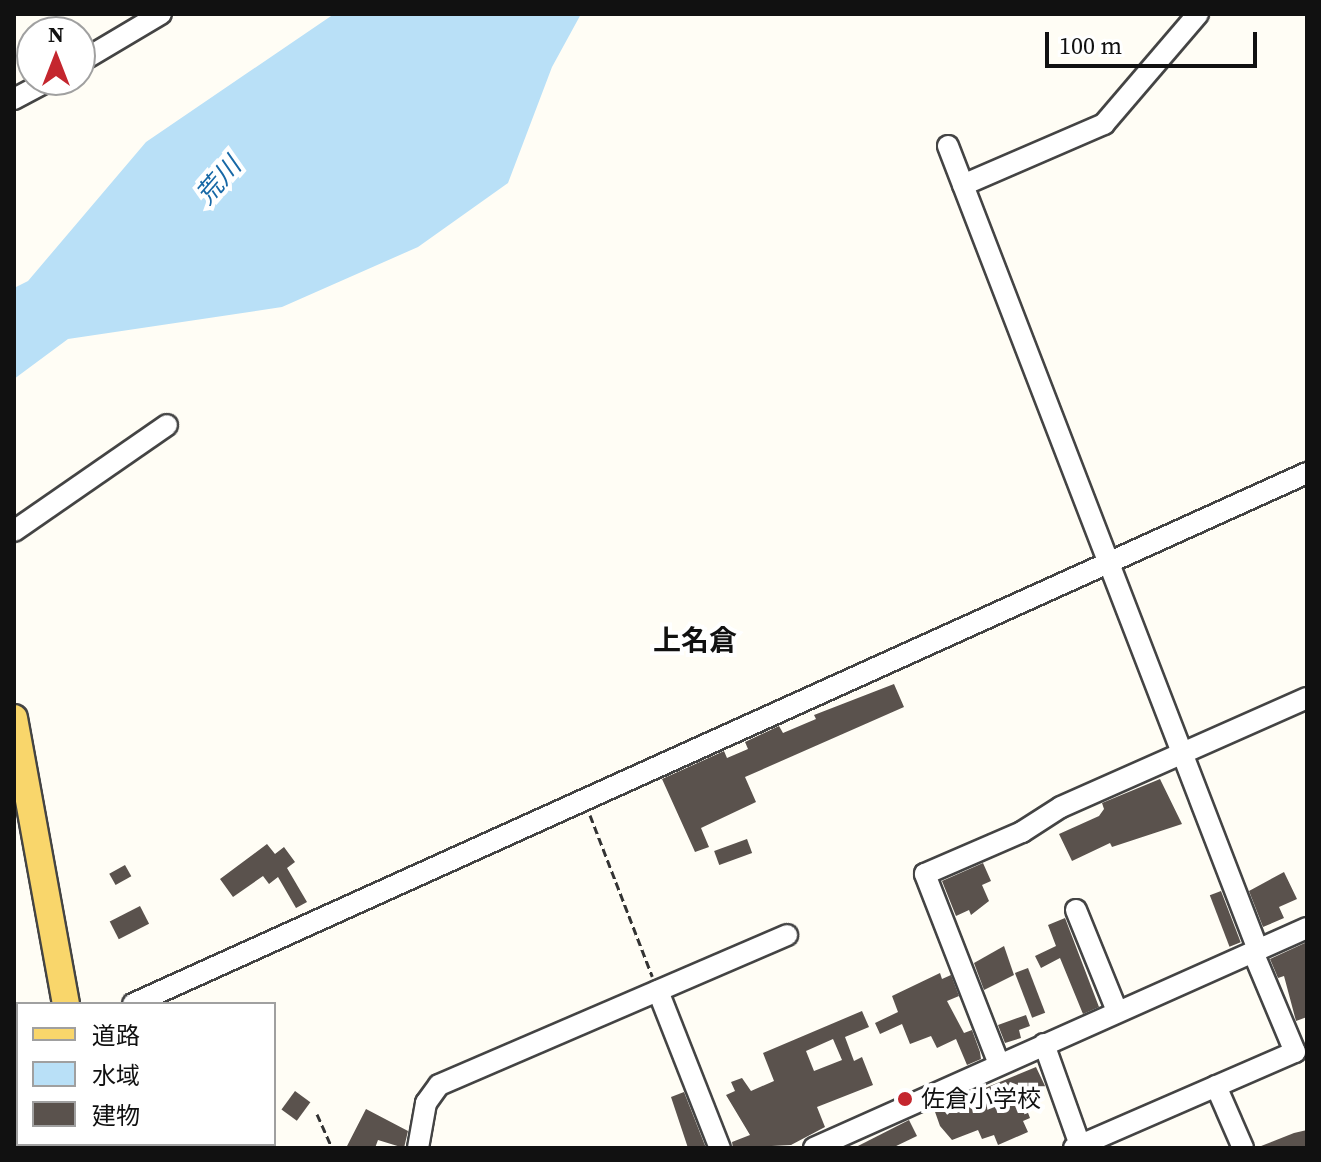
<!DOCTYPE html>
<html>
<head>
<meta charset="utf-8">
<style>
	body { margin:0 }
	#map { position:relative; width:1321px; height:1162px; overflow:hidden; background:#fffdf5; font-family:"Source Serif 4","Noto Sans JP",serif }
	div>[style] { position:absolute }
	.water>* { inset:0; background:#b9e0f7 }
	.building>* { inset:0; background:#5a524d; transform-origin:0 0 }
	.path>* { height:3px; margin-top:-1.5px; transform-origin:0; background:repeating-linear-gradient(90deg,#333 0 8px,transparent 0 12px) }
	.roads { filter:drop-shadow(2px 0 #444) drop-shadow(-2px 0 #444) drop-shadow(0 2px #444) drop-shadow(0 -2px #444) }
	.minor>* { height:20px; margin:-10px; padding:0 10px; transform-origin:10px; border-radius:10px; background:#fff }
	.major>* { height:26px; margin:-13px; padding:0 13px; transform-origin:13px; border-radius:13px; background:#f9d66b }
	.dots>* { width:22px; height:22px; translate:-50% -50%; box-sizing:border-box; border:4px solid #fff; border-radius:50% }
	span { translate:-50% -50%; white-space:nowrap; text-align:center; line-height:1.15; -webkit-text-stroke:8px #fff; paint-order:stroke }
	.poi-label { font-size:24px; color:#111 }
	.left { translate:0 -50%; text-align:left }
	.water-label { font-size:26px; color:#1768a6; font-style:italic }
	.quarter-label { font-size:28px; color:#111; font-weight:700 }
	.frame { position:absolute; inset:0; border:16px solid #111; pointer-events:none }
	.legend { position:absolute; left:16px; top:1002px; width:260px; height:144px; box-sizing:border-box; background:#fff; border:2px solid #a0a0a0; margin:0; padding:10px 14px; list-style:none; font-size:24px; color:#111 }
	.legend li { display:flex; align-items:center; gap:16px; height:40px }
	.legend b { width:40px; border:2px solid #a0a0a0 }
	.north { position:absolute; left:16px; top:16px; width:80px; height:80px; box-sizing:border-box; background:#fff; border:2px solid #a0a0a0; border-radius:50%; rotate:0deg; font-size:22px; font-weight:700; line-height:32px; text-align:center; color:#111 }
	.north::after { content:''; display:block; margin:auto; width:28px; height:36px; background:#c4262e; clip-path:polygon(50% 0,100% 100%,50% 72%,0 100%) }
	.scale { position:absolute; left:1045px; top:32px; width:212px; height:36px; box-sizing:border-box; border:4px solid #111; border-top:0; padding-left:10px; font-size:24px; line-height:28px; white-space:nowrap; color:#111; -webkit-text-stroke:6px #fff; paint-order:stroke }
</style>
</head>
<body>
<div id="map">
	<div class="water">
		<div style="clip-path:polygon(334px 14px,581px 14px,552px 67px,508px 183px,418px 247px,282px 307px,68px 339px,14px 379px,14px 288px,28px 281px,146px 142px)"></div>
	</div>
	<div class="building">
		<div style="clip-path:polygon(894px 684px,904px 707px,745px 777px,756px 802px,701px 828px,709px 847px,695px 852px,662px 779px,724px 751px,727px 758px,748px 749px,745px 742px,779px 726px,783px 733px,816px 719px,814px 715px)"></div>
		<div style="clip-path:polygon(1160px 779px,1182px 824px,1112px 847px,1110px 843px,1072px 861px,1059px 834px,1099px 816px,1104px 809px,1102px 803px)"></div>
		<div style="left:747px;top:839px;width:15px;height:35px;rotate:70deg"></div>
		<div style="clip-path:polygon(267px 844px,275px 854px,284px 847px,295px 862px,287px 868px,307px 902px,296px 908px,278px 877px,269px 884px,263px 876px,233px 897px,220px 879px)"></div>
		<div style="clip-path:polygon(983px 863px,991px 881px,982px 885px,989px 901px,971px 915px,969px 910px,956px 916px,942px 881px)"></div>
		<div style="left:125px;top:865px;width:13px;height:18px;rotate:61deg"></div>
		<div style="clip-path:polygon(1284px 872px,1297px 899px,1279px 907px,1284px 918px,1263px 927px,1249px 891px)"></div>
		<div style="left:1221px;top:891px;width:55px;height:12px;rotate:69deg"></div>
		<div style="left:140px;top:906px;width:20px;height:34px;rotate:63deg"></div>
		<div style="clip-path:polygon(1065px 918px,1099px 1007px,1083px 1014px,1060px 958px,1041px 968px,1035px 956px,1056px 946px,1048px 925px)"></div>
		<div style="clip-path:polygon(1307px 942px,1307px 1017px,1296px 1021px,1284px 976px,1278px 978px,1270px 959px)"></div>
		<div style="clip-path:polygon(1004px 946px,1014px 975px,984px 990px,974px 963px)"></div>
		<div style="left:1028px;top:968px;width:48px;height:14px;rotate:69deg"></div>
		<div style="clip-path:polygon(940px 973px,942px 979px,951px 975px,959px 996px,947px 1001px,964px 1033px,972px 1030px,980px 1052px,981px 1059px,967px 1065px,956px 1039px,937px 1048px,931px 1036px,910px 1044px,902px 1024px,880px 1034px,875px 1023px,898px 1012px,892px 996px)"></div>
		<div style="clip-path:polygon(evenodd,862px 1011px,869px 1027px,845px 1037px,854px 1061px,862px 1057px,873px 1085px,817px 1107px,825px 1127px,791px 1145px,733px 1148px,732px 1142px,750px 1135px,726px 1095px,735px 1091px,731px 1082px,742px 1078px,751px 1091px,774px 1081px,763px 1053px,862px 1011px,833px 1039px,842px 1060px,814px 1071px,806px 1051px,833px 1039px)"></div>
		<div style="clip-path:polygon(1026px 1015px,1030px 1026px,1019px 1030px,1021px 1038px,1005px 1043px,998px 1025px)"></div>
		<div style="clip-path:polygon(1036px 1067px,1045px 1086px,1022px 1097px,1030px 1118px,1023px 1121px,1028px 1132px,998px 1145px,994px 1135px,982px 1139px,978px 1130px,952px 1140px,940px 1126px,934px 1109px)"></div>
		<div style="left:295px;top:1091px;width:19px;height:23px;rotate:36deg"></div>
		<div style="clip-path:polygon(684px 1092px,706px 1148px,688px 1148px,671px 1097px)"></div>
		<div style="clip-path:polygon(366px 1109px,408px 1131px,404px 1148px,378px 1140px,375px 1148px,346px 1148px)"></div>
		<div style="clip-path:polygon(909px 1120px,917px 1136px,892px 1148px,854px 1148px)"></div>
		<div style="clip-path:polygon(1307px 1130px,1307px 1148px,1256px 1148px,1294px 1133px)"></div>
	</div>
	<div class="path">
		<div style="left:590px;top:815px;width:173px;rotate:68.9deg"></div>
		<div style="left:317px;top:1114px;width:37px;rotate:66deg"></div>
	</div>
	<div class="roads">
		<div class="minor">
			<div style="left:80px;top:62px;width:94px;rotate:-30.7deg"></div>
			<div style="left:14px;top:99px;width:40px;rotate:-28deg"></div>
			<div style="left:948px;top:146px;width:862px;rotate:68.91deg"></div>
			<div style="left:963px;top:185px;width:154px;rotate:-23.4deg"></div>
			<div style="left:1104px;top:124px;width:145px;rotate:-49.5deg"></div>
			<div style="left:14px;top:531px;width:186px;rotate:-34.7deg"></div>
			<div style="left:1076px;top:910px;width:109px;rotate:67.9deg"></div>
			<div style="left:658px;top:991px;width:169px;rotate:68.5deg"></div>
			<div style="left:133px;top:1004px;width:1289px;rotate:-24.34deg"></div>
			<div style="left:1044px;top:1044px;width:107px;rotate:70.4deg"></div>
			<div style="left:14px;top:1062px;width:4px;rotate:-27deg"></div>
			<div style="left:999px;top:1064px;width:204px;rotate:-111.3deg"></div>
			<div style="left:925px;top:874px;width:106px;rotate:-23.4deg"></div>
			<div style="left:1022px;top:832px;width:46px;rotate:-32.7deg"></div>
			<div style="left:1061px;top:807px;width:269px;rotate:-23.9deg"></div>
			<div style="left:1216px;top:1086px;width:68px;rotate:66.5deg"></div>
			<div style="left:418px;top:1148px;width:46px;rotate:-79.9deg"></div>
			<div style="left:426px;top:1103px;width:22px;rotate:-54deg"></div>
			<div style="left:439px;top:1085px;width:379px;rotate:-23.3deg"></div>
			<div style="left:814px;top:1148px;width:540px;rotate:-24.05deg"></div>
			<div style="left:1074px;top:1148px;width:241px;rotate:-23.5deg"></div>
			<div style="left:1295px;top:1052px;width:108px;rotate:-112.8deg"></div>
		</div>
		<div class="major">
			<div style="left:14px;top:718px;width:291px;rotate:79.7deg"></div>
			<div style="left:77px;top:1144px;width:4px;rotate:76deg"></div>
		</div>
	</div>
	<div class="dots">
		<div style="left:905px;top:1099px;background:#c4262e"></div>
	</div>
	<div class="poi-label">
		<span class="left" style="left:921px;top:1099px">佐倉小学校</span>
	</div>
	<div class="water-label">
		<span style="left:219px;top:181px;rotate:-49deg">荒川</span>
	</div>
	<div class="quarter-label">
		<span style="left:695px;top:640px">上名倉</span>
	</div>
	<div class="frame"></div>
	<ul class="legend">
	<li><b style="height:10px;background:#f9d66b"></b>道路</li>
	<li><b style="height:22px;background:#b9e0f7"></b>水域</li>
	<li><b style="height:22px;background:#5a524d"></b>建物</li>
	</ul>
	<div class="north">N</div>
	<div class="scale">100 m</div>
</div>
</body>
</html>
